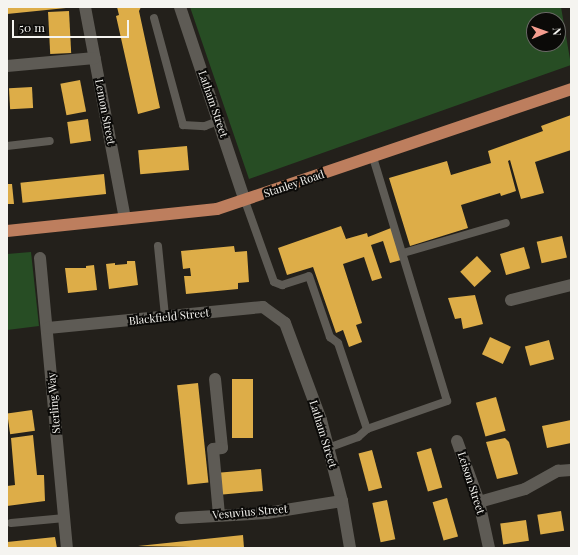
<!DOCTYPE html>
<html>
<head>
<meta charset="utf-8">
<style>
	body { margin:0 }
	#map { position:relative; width:578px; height:555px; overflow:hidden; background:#23201b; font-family:"Playfair Display",serif }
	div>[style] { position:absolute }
	.green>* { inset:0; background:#274d24 }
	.building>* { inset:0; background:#ddad48; transform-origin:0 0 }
	.lane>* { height:8px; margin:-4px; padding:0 4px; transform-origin:4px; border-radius:4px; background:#5e5b55 }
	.street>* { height:12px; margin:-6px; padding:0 6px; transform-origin:6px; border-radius:6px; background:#5e5b55 }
	.primary>* { height:12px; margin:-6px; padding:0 6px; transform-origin:6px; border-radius:6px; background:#bd7e5e }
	span { translate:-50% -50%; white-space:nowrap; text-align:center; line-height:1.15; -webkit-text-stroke:4px #0b0a08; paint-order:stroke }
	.street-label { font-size:11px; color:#f5f4f0 }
	.frame { position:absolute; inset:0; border:8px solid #f5f4f0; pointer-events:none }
	.north { position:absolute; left:526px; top:12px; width:40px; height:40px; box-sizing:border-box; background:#0b0a08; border:1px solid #696865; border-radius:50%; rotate:88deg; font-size:11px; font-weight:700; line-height:16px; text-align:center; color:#f5f4f0 }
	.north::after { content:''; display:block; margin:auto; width:14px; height:18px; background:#f59d8f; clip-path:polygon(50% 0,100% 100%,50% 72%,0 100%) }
	.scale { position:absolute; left:12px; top:20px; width:117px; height:18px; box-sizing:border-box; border:2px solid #f5f4f0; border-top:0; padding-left:5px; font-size:12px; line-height:14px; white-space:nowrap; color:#f5f4f0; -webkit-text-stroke:3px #0b0a08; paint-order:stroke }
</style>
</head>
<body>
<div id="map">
	<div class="green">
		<div style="clip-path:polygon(evenodd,190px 7px,561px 7px,571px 65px,249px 179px,190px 7px,534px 20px,558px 20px,558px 44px,534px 44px,534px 20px)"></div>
		<div style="clip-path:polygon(31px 252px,39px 326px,7px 330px,7px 254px)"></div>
	</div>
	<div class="building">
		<div style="clip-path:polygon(7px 7px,65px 7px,66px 8px,7px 14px)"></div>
		<div style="clip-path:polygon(117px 7px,141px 7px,139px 11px,160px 108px,138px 114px,116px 16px,119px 15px)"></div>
		<div style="left:69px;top:11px;width:42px;height:21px;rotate:87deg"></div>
		<div style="left:80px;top:80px;width:32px;height:20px;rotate:79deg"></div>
		<div style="left:32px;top:87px;width:21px;height:23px;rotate:87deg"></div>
		<div style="clip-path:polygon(571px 115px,571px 150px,535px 162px,544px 193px,521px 199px,510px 160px,508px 161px,516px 191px,501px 196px,500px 193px,461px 205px,468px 228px,410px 246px,389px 178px,447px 161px,451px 175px,491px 163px,488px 151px,543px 131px,541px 126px)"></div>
		<div style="left:88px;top:119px;width:22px;height:21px;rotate:82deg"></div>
		<div style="left:187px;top:146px;width:24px;height:49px;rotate:85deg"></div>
		<div style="left:104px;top:174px;width:20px;height:84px;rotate:84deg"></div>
		<div style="clip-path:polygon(7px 184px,12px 184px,14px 204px,7px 204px)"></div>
		<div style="clip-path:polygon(341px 226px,346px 239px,367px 233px,368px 237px,391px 228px,401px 260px,390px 263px,383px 241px,371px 245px,382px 278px,372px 281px,364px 257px,343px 264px,362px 323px,356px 325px,362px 342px,349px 347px,343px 330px,336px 333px,313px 267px,287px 275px,278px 248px)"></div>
		<div style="left:562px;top:236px;width:22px;height:26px;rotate:77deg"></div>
		<div style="clip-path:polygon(234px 246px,235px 252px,247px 251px,249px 282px,238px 283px,238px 289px,186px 294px,184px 276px,191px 276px,190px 268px,183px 269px,181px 251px)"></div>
		<div style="left:524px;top:247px;width:22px;height:25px;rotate:74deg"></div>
		<div style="left:477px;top:256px;width:21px;height:23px;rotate:47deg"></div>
		<div style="clip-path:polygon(127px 261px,135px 261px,138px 285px,109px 289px,106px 264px,115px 263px,115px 265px,127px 264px)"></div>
		<div style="clip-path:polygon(94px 265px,97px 290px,68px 293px,65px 268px,86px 268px,86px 266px)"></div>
		<div style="clip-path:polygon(475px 295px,483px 324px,463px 329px,461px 318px,455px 319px,448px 298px)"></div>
		<div style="left:490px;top:337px;width:23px;height:19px;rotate:25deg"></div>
		<div style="left:549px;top:340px;width:20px;height:25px;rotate:75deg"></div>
		<div style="left:232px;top:379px;width:21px;height:59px"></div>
		<div style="left:198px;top:383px;width:100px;height:21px;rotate:84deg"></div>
		<div style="left:496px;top:397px;width:35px;height:21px;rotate:74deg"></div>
		<div style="left:32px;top:410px;width:21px;height:25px;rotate:82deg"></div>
		<div style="clip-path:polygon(571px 420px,571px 443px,547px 448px,542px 426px)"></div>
		<div style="clip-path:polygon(33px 435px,37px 475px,44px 475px,45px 501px,7px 506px,7px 486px,15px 485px,11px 438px)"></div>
		<div style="clip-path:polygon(505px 438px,509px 442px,518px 474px,497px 479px,486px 442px)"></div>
		<div style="left:431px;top:448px;width:41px;height:15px;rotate:74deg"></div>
		<div style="left:372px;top:450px;width:39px;height:14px;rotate:75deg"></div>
		<div style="left:261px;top:469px;width:22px;height:43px;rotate:85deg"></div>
		<div style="left:447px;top:498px;width:40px;height:15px;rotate:74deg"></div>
		<div style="left:387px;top:500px;width:40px;height:15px;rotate:78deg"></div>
		<div style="left:561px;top:511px;width:20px;height:24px;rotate:81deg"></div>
		<div style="left:526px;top:520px;width:21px;height:26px;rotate:82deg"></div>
		<div style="clip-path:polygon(243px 535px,244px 548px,138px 546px)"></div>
		<div style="clip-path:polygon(55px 537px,57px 548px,7px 548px,7px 542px)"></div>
	</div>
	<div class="lane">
		<div style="left:154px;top:18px;width:111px;rotate:74.8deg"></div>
		<div style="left:183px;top:125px;width:22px;rotate:3deg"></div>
		<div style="left:205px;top:126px;width:14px;rotate:-21deg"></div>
		<div style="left:7px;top:146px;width:43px;rotate:-6.6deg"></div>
		<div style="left:245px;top:201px;width:86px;rotate:70.3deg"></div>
		<div style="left:274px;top:282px;width:9px;rotate:21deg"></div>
		<div style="left:282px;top:285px;width:28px;rotate:-18deg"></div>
		<div style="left:309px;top:276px;width:65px;rotate:71deg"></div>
		<div style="left:330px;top:337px;width:10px;rotate:37deg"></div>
		<div style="left:338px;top:343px;width:91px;rotate:71.4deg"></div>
		<div style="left:367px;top:429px;width:12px;rotate:138deg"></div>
		<div style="left:358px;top:437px;width:32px;rotate:160deg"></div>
		<div style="left:158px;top:246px;width:70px;rotate:84.3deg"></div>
		<div style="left:403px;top:253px;width:107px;rotate:-16.2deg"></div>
		<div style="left:367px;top:429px;width:85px;rotate:-19.3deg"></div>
		<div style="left:447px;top:401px;width:255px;rotate:-106.9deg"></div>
		<div style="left:11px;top:523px;width:54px;rotate:-5.3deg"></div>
	</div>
	<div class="street">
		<div style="left:85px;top:7px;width:215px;rotate:79.3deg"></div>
		<div style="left:180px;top:7px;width:205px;rotate:71.5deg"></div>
		<div style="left:7px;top:66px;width:88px;rotate:-5.2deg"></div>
		<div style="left:40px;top:258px;width:291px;rotate:84.7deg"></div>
		<div style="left:511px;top:300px;width:62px;rotate:-14deg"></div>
		<div style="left:48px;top:328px;width:216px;rotate:-5.6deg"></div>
		<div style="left:263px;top:307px;width:27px;rotate:36deg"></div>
		<div style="left:285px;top:323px;width:103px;rotate:69.6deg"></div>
		<div style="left:321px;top:420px;width:84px;rotate:75.5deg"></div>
		<div style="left:342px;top:501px;width:48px;rotate:80.3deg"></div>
		<div style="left:215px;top:379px;width:69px;rotate:84.2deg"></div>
		<div style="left:222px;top:448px;width:9px;rotate:174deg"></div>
		<div style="left:213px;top:449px;width:66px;rotate:84.8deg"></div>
		<div style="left:457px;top:441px;width:65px;rotate:70.2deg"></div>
		<div style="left:479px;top:502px;width:47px;rotate:77.7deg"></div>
		<div style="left:479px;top:502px;width:48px;rotate:-15.8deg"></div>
		<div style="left:525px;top:489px;width:38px;rotate:-29deg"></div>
		<div style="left:558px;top:471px;width:13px;rotate:-4deg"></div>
		<div style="left:181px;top:518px;width:86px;rotate:-3.3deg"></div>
		<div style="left:267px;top:513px;width:76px;rotate:-9.1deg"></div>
	</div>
	<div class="primary">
		<div style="left:7px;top:231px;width:211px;rotate:-6deg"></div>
		<div style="left:217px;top:209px;width:374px;rotate:-18.7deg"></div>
	</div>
	<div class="street-label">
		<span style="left:213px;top:104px;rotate:71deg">Latham Street</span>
		<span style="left:105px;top:112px;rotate:79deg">Lemon Street</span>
		<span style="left:294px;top:184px;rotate:-19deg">Stanley Road</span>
		<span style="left:169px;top:317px;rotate:-6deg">Blackfield Street</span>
		<span style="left:54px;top:403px;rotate:-95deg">Sterling Way</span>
		<span style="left:323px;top:434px;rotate:73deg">Latham Street</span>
		<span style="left:471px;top:483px;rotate:72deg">Leison Street</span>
		<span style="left:250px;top:512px;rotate:-5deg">Vesuvius Street</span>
	</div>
	<div class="frame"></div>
	<div class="north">N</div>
	<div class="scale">50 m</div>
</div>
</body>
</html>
